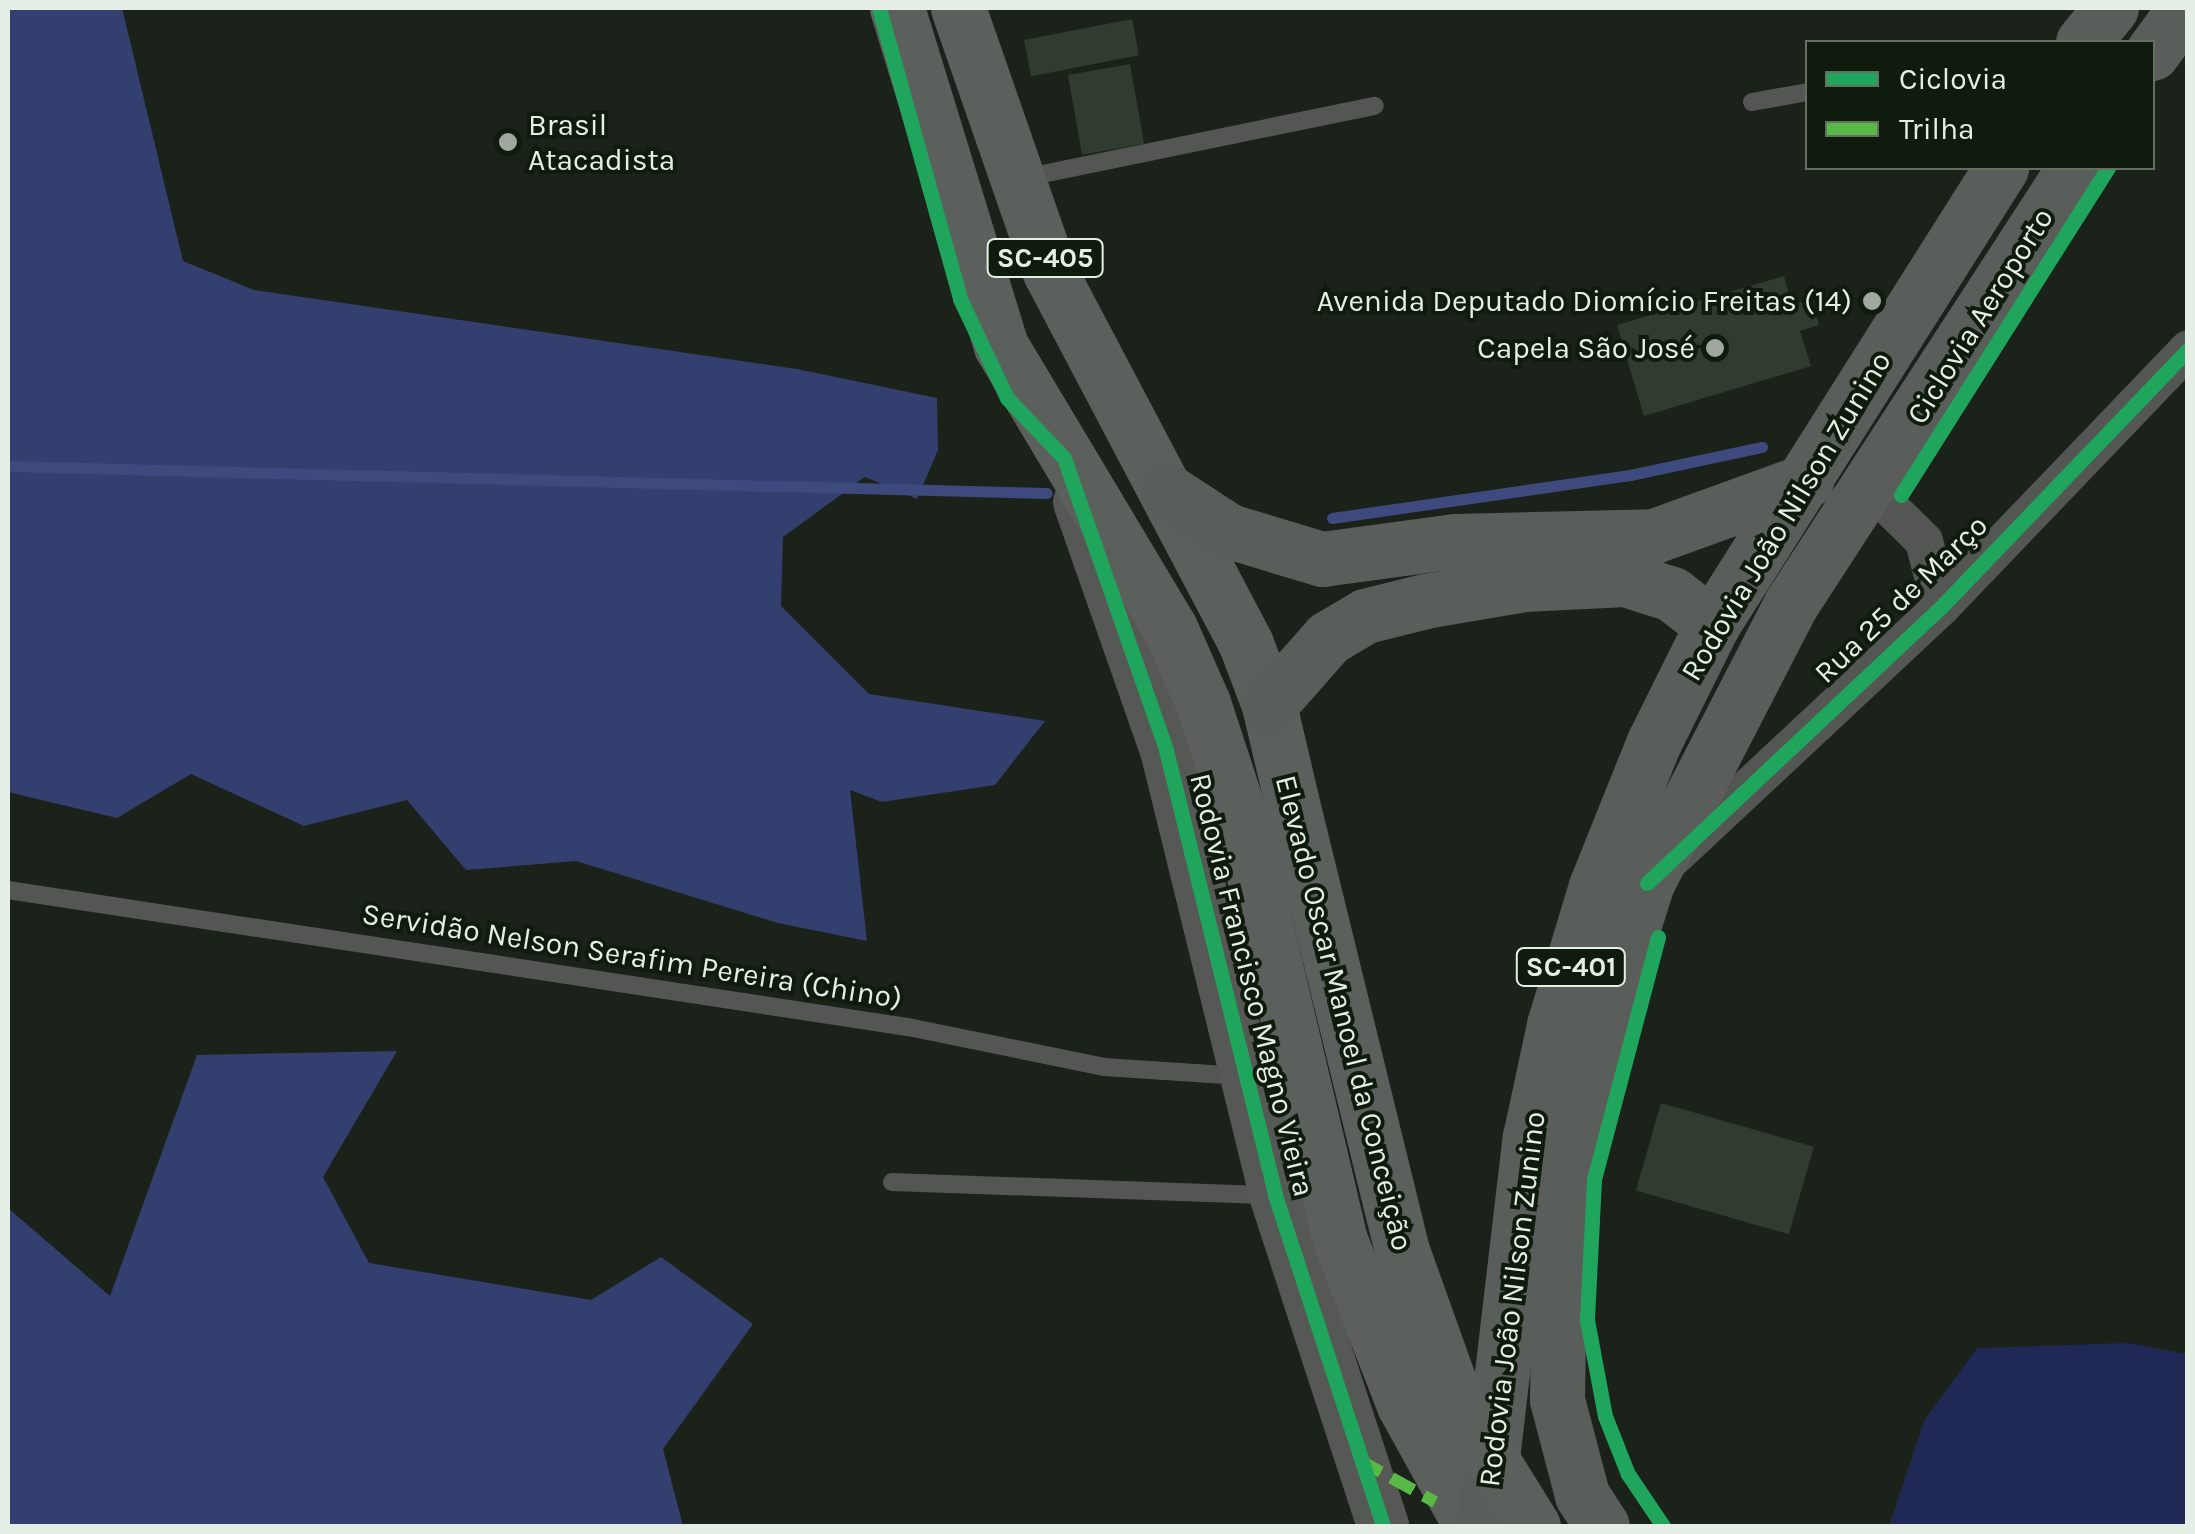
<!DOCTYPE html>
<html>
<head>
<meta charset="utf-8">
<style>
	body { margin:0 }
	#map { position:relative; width:2195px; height:1534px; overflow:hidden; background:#1b221a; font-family:Karla,sans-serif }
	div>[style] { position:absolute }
	.green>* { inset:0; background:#202955 }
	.forest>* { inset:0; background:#333f6f }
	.stream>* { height:11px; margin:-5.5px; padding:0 5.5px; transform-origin:5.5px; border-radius:5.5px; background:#3e4a7d }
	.building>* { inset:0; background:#313c30; transform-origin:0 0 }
	.service>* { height:18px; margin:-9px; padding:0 9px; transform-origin:9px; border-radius:9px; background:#535653 }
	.minor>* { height:38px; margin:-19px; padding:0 19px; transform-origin:19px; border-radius:19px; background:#535653 }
	.secondary>* { height:52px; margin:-26px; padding:0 26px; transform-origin:26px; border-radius:26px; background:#555854 }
	.primary>* { height:55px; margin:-27.5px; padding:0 27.5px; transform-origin:27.5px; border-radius:27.5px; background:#5c605c }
	.trunk>* { height:55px; margin:-27.5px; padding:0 27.5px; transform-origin:27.5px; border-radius:27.5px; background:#5a5e5a }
	.primary-bridge>* { height:55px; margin:-27.5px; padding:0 27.5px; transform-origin:27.5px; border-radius:27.5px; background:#5c605c }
	.quiet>* { height:12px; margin-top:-6px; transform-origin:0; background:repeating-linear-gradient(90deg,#58b947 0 25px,transparent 0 37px) }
	.cycleway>* { height:15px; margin:-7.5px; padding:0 7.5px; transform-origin:7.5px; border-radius:7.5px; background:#20a55d }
	.dots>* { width:28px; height:28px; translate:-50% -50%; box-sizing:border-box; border:5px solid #0f1c0d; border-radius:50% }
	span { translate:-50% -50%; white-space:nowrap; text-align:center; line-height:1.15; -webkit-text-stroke:8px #0f1c0d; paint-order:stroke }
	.shield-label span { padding:2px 8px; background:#0f1c0d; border:2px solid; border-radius:8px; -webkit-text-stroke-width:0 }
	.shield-label { font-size:28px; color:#e6efe5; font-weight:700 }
	.poi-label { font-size:30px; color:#e6efe5 }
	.left { translate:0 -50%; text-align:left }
	.right { translate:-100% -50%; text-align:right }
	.street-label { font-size:30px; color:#e6efe5 }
	.frame { position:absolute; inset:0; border:10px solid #e6efe5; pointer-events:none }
	.legend { position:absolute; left:1805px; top:40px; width:350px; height:130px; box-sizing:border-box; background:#0f1c0d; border:2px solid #657063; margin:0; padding:12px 18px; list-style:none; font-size:30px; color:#e6efe5 }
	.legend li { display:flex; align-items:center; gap:20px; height:50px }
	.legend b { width:50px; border:2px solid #657063 }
</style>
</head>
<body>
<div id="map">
	<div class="green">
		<div style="clip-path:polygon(2129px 1343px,2187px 1354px,2187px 1526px,1889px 1526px,1924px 1421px,1977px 1348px)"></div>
	</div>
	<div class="forest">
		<div style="clip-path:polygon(8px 8px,122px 8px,183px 261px,254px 290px,797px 369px,937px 398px,938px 450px,917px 499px,865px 477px,783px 537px,781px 606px,869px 694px,1045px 721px,995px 785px,882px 802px,850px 790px,867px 941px,778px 923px,576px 861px,466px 870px,407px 800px,304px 826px,191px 774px,117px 818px,8px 792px)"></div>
		<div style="clip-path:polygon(397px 1051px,323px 1177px,369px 1263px,591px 1300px,661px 1257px,753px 1324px,663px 1449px,683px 1526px,8px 1526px,8px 1208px,110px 1296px,197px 1055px)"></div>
	</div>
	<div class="stream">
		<div style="left:8px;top:466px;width:1039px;rotate:1.49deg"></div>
		<div style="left:1332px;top:518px;width:301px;rotate:-8.2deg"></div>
		<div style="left:1630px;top:475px;width:135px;rotate:-12deg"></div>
	</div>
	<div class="building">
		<div style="left:1132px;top:19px;width:37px;height:110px;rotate:79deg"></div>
		<div style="left:1130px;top:64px;width:81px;height:63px;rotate:80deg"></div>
		<div style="clip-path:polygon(1784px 276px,1792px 305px,1811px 299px,1819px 325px,1800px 331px,1811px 366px,1644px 416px,1617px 325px)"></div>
		<div style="left:1661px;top:1103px;width:159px;height:91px;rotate:16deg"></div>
	</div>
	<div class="service">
		<div style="left:1752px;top:102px;width:57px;rotate:-10.1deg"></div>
		<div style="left:1023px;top:178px;width:359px;rotate:-11.6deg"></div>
		<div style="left:8px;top:890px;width:910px;rotate:8.66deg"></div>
		<div style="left:908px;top:1027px;width:200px;rotate:11.5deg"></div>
		<div style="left:1104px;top:1067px;width:137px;rotate:3.8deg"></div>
		<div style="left:892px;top:1182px;width:379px;rotate:2deg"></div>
	</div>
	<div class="minor">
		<div style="left:1868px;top:486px;width:78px;rotate:44.5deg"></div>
		<div style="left:1924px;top:541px;width:68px;rotate:75.6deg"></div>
		<div style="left:1674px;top:857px;width:366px;rotate:-43.1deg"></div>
		<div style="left:1941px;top:607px;width:357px;rotate:-46.2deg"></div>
	</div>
	<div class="secondary">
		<div style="left:1079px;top:502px;width:263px;rotate:70.7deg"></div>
		<div style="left:1166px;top:750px;width:458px;rotate:76.2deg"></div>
		<div style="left:1275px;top:1195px;width:348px;rotate:71.9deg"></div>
	</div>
	<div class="primary">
		<div style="left:897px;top:8px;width:354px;rotate:72.9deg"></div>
		<div style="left:1001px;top:346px;width:329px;rotate:59.1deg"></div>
		<div style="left:1170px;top:628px;width:82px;rotate:66.3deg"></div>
		<div style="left:1203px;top:703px;width:116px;rotate:71.9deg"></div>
		<div style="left:1239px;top:813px;width:439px;rotate:76.7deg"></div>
		<div style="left:1340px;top:1240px;width:177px;rotate:68.8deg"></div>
		<div style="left:1404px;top:1405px;width:138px;rotate:61deg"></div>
		<div style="left:958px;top:8px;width:280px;rotate:70.8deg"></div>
		<div style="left:1050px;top:272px;width:420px;rotate:62.2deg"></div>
		<div style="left:1246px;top:644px;width:65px;rotate:69.3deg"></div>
		<div style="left:1269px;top:705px;width:97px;rotate:76.8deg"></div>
	</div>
	<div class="trunk">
		<div style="left:2083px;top:42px;width:44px;rotate:-50.5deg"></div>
		<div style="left:2152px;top:53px;width:56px;rotate:-53.7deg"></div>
		<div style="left:1169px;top:492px;width:72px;rotate:33deg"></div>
		<div style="left:1229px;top:531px;width:97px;rotate:16.8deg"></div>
		<div style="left:1322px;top:559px;width:134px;rotate:-7.7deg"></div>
		<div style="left:1455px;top:541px;width:199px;rotate:-1.4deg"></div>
		<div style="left:1654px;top:536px;width:162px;rotate:-19.9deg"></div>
		<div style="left:1269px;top:705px;width:89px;rotate:-48.6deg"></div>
		<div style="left:1328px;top:638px;width:43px;rotate:-30.7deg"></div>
		<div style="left:1365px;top:616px;width:62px;rotate:-14deg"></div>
		<div style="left:1425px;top:601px;width:100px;rotate:-9.7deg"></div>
		<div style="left:1524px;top:584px;width:101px;rotate:-2.8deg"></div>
		<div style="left:1625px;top:579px;width:49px;rotate:17.7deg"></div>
		<div style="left:1672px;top:594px;width:51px;rotate:37.8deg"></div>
		<div style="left:1484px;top:1526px;width:392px;rotate:-83.3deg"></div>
		<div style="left:1530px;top:1137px;width:115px;rotate:-77.9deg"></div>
		<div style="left:1554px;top:1025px;width:145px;rotate:-73.2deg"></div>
		<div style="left:1596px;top:886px;width:155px;rotate:-68.1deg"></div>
		<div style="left:1654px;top:742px;width:131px;rotate:-63.6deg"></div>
		<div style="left:1712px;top:625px;width:541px;rotate:-57.69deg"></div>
		<div style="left:1602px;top:1526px;width:37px;rotate:-123deg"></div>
		<div style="left:1582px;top:1495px;width:98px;rotate:-104.7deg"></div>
		<div style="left:1557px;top:1400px;width:193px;rotate:-89.1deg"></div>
		<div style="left:1560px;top:1207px;width:153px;rotate:-78deg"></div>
		<div style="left:1592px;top:1057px;width:182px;rotate:-72.5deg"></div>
		<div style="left:1647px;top:883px;width:314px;rotate:-62.7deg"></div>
		<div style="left:1791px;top:604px;width:520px;rotate:-57.01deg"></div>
	</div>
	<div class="primary-bridge">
		<div style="left:1291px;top:799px;width:462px;rotate:76.2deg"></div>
		<div style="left:1401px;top:1248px;width:164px;rotate:70.3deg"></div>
		<div style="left:1456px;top:1402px;width:146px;rotate:58.2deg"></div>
	</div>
	<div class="quiet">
		<div style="left:1359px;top:1460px;width:87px;rotate:28.9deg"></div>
	</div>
	<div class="cycleway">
		<div style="left:879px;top:8px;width:302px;rotate:74.4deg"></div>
		<div style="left:960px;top:299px;width:110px;rotate:64.6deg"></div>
		<div style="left:1007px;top:398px;width:83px;rotate:46.5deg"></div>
		<div style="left:1064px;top:458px;width:309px;rotate:70.7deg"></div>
		<div style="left:1166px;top:750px;width:458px;rotate:76.2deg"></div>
		<div style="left:1275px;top:1195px;width:348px;rotate:71.9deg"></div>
		<div style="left:1901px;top:495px;width:387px;rotate:-57.7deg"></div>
		<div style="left:1647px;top:883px;width:403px;rotate:-43.2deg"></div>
		<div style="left:1941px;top:607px;width:357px;rotate:-46.2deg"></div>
		<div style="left:1658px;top:937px;width:251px;rotate:104.8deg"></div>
		<div style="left:1594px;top:1180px;width:140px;rotate:92.9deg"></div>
		<div style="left:1587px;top:1320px;width:98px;rotate:79.4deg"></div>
		<div style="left:1605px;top:1416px;width:62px;rotate:68.4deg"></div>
		<div style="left:1628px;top:1474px;width:63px;rotate:56.1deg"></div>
	</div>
	<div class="dots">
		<div style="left:508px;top:142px;background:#9fa79e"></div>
		<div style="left:1872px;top:301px;background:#9fa79e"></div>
		<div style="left:1715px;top:348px;background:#9fa79e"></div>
	</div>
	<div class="shield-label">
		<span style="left:1045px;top:258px">SC-405</span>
		<span style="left:1571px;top:967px">SC-401</span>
	</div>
	<div class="poi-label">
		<span class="left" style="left:528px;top:142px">Brasil<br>Atacadista</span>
		<span class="right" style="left:1852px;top:301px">Avenida Deputado Diomício Freitas (14)</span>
		<span class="right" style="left:1695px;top:348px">Capela São José</span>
	</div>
	<div class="street-label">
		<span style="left:1980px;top:316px;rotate:-58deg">Ciclovia Aeroporto</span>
		<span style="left:1786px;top:516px;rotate:-59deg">Rodovia João Nilson Zunino</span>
		<span style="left:1901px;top:599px;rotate:-44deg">Rua 25 de Março</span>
		<span style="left:632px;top:956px;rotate:9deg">Servidão Nelson Serafim Pereira (Chino)</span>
		<span style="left:1252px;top:985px;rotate:76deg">Rodovia Francisco Magno Vieira</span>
		<span style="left:1344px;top:1013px;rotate:76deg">Elevado Oscar Manoel da Conceição</span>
		<span style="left:1512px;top:1299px;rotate:-83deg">Rodovia João Nilson Zunino</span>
	</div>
	<div class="frame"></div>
	<ul class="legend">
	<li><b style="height:12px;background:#20a55d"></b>Ciclovia</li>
	<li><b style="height:12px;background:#58b947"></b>Trilha</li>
	</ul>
</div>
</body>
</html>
